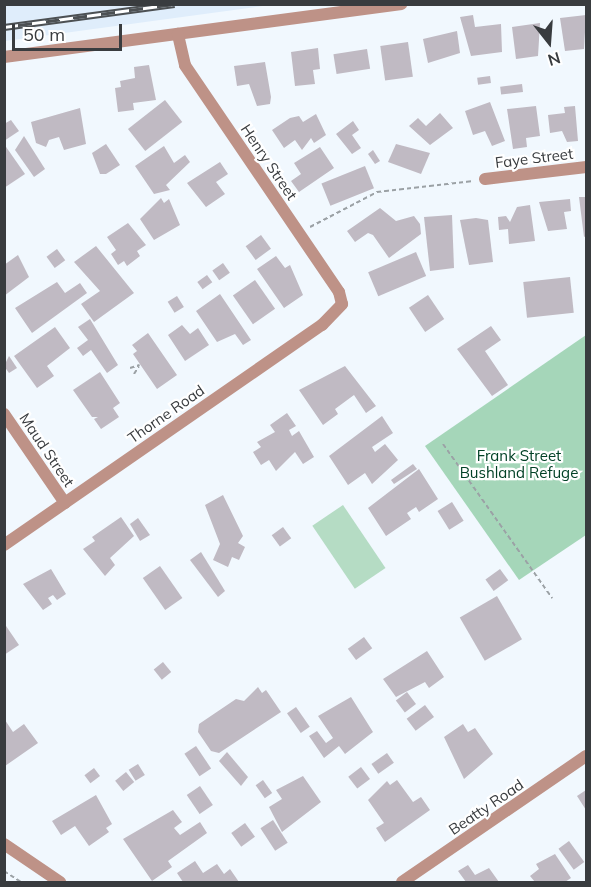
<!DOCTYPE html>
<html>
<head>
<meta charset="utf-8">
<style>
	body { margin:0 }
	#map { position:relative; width:591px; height:887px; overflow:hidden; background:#f1f8fe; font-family:Mulish,sans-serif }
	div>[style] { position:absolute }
	.built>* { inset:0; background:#dfedfb }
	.green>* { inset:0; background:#b5dcc4; transform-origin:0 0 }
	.forest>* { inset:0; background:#a5d6b9 }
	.building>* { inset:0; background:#c0bac3; transform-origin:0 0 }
	.path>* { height:2px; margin-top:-1px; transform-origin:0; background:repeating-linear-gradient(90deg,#9ba1a5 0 4.5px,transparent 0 7.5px) }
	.minor>* { height:12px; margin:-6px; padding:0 6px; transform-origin:6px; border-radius:6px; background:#be9287 }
	.tertiary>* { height:12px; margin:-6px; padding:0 6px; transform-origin:6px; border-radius:6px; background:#be9287 }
	.rail>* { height:7px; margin-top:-3.5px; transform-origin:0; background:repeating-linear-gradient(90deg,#fff 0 14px,#4c5053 0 28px); box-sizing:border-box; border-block:2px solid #4c5053 }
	span { translate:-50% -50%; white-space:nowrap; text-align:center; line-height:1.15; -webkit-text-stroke:4.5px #fff; paint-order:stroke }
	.street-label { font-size:15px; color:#393c3f }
	.park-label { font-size:15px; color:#024126 }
	.frame { position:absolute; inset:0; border:6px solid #393c3f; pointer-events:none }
	.north { position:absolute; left:519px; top:12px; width:60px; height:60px; -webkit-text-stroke:4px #fff; paint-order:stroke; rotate:163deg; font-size:16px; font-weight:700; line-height:24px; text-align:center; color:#393c3f }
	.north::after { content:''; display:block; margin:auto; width:21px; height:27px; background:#393c3f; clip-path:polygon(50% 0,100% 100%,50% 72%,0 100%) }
	.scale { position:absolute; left:12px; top:24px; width:110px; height:27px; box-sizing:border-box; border:3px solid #393c3f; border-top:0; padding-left:8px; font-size:18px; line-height:21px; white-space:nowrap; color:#393c3f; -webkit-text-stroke:4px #fff; paint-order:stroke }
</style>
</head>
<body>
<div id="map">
	<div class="built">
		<div style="clip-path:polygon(5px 4px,270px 4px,270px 5px,5px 41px)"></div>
	</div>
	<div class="green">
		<div style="left:343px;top:505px;width:76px;height:37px;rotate:56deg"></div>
	</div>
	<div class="forest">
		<div style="clip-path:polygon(586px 335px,586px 535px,519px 580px,425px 446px)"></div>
	</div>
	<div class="building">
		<div style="clip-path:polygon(473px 15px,475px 27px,501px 24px,502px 52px,471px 56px,460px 17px)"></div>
		<div style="clip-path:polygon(586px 15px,584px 49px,565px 51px,560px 18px)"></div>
		<div style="clip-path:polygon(540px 23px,538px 56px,516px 59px,512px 27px)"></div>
		<div style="clip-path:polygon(457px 31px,460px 53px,428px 63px,423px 39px)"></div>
		<div style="left:408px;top:42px;width:35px;height:28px;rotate:82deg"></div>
		<div style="clip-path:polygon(318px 48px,320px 69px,313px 70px,315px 84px,295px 86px,291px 52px)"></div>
		<div style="left:367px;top:49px;width:20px;height:34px;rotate:81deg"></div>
		<div style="clip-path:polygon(265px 62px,271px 97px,270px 104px,257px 106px,249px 84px,237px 86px,234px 66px)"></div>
		<div style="clip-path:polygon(149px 65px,156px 100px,133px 103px,134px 110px,118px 112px,115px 88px,121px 87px,120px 81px,135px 78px,134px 67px)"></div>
		<div style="left:490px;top:76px;width:7px;height:13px;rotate:82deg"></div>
		<div style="left:522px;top:84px;width:8px;height:22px;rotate:83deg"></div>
		<div style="left:165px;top:100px;width:28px;height:47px;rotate:52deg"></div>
		<div style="clip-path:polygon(490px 102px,505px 141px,492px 146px,485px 131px,473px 135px,465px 111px)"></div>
		<div style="clip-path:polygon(536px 106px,540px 136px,526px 138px,527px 147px,513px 149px,507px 109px)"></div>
		<div style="clip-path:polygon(575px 106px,578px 141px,567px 142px,562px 131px,550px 133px,548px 115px,565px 113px,564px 107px)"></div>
		<div style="clip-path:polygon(80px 108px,86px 144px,64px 150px,59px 137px,49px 140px,46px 147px,36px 143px,31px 122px)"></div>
		<div style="clip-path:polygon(440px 113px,453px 128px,430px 145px,409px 126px,418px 118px,426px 126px)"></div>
		<div style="clip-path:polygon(316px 114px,326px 135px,314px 143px,311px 138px,302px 150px,295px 140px,284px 148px,272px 130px,290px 118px,299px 116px,303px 122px)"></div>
		<div style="clip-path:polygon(11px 120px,19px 131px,4px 141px,4px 124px)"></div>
		<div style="clip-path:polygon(353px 121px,359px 130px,352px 135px,361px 148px,352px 154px,336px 134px)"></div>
		<div style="clip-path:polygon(24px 136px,45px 169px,34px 177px,15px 150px)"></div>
		<div style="clip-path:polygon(4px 144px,25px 174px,4px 188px)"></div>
		<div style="clip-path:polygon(106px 144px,120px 165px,106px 174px,100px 174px,92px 153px)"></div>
		<div style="clip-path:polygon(396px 144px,430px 153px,421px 174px,388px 162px)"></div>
		<div style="clip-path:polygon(164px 146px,174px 163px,185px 155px,190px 162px,166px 185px,170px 190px,154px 194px,135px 166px)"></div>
		<div style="clip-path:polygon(320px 147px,334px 168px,299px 192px,291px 181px,301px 174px,294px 163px)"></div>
		<div style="clip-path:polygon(373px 150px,380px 161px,375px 164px,368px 154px)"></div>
		<div style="clip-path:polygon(220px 162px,228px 174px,216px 182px,225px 194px,206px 207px,187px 183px)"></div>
		<div style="left:365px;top:166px;width:24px;height:47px;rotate:68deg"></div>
		<div style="clip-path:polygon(579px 197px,586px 197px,586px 236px,584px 237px)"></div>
		<div style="clip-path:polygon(161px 198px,164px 203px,169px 199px,180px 225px,154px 240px,140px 219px)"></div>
		<div style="clip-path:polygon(570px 199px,571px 211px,564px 212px,567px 229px,548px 231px,539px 202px)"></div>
		<div style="clip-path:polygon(530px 205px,535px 241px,509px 244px,508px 229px,499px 230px,498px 217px,506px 216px,510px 222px,517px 207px)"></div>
		<div style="clip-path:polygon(380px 208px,396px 221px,414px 216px,420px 224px,421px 234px,389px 258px,373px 235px,368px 233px,355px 242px,347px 231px)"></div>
		<div style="clip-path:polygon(452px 215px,454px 268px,430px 271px,424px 217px)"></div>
		<div style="clip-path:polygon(476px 218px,488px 220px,493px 262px,469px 265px,460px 220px)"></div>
		<div style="clip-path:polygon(128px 223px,146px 245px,137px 251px,140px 256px,127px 266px,124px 261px,118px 265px,111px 254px,116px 250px,107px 237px)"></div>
		<div style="left:261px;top:235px;width:17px;height:19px;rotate:54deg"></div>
		<div style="clip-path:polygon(96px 246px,134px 293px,94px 322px,81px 304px,100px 291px,74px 262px)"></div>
		<div style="left:57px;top:249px;width:14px;height:13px;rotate:54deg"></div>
		<div style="left:416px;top:252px;width:26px;height:52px;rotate:67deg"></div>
		<div style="clip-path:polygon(18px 255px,29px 277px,4px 296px,4px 265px)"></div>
		<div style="clip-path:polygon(276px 256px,285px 268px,290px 265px,303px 295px,284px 308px,257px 269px)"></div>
		<div style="left:223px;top:263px;width:12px;height:13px;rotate:55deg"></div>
		<div style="left:207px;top:275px;width:9px;height:12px;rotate:54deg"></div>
		<div style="left:570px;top:277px;width:36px;height:47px;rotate:84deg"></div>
		<div style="left:255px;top:280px;width:35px;height:27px;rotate:55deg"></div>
		<div style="clip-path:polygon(57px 282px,65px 293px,80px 283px,87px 293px,32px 333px,15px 308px)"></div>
		<div style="clip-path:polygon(220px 294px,251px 340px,243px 345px,235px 334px,217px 342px,196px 311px)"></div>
		<div style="left:428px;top:295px;width:29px;height:23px;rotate:56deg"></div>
		<div style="left:177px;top:296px;width:13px;height:11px;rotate:58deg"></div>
		<div style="clip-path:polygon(90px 319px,118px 365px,107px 373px,91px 350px,83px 356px,77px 348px,88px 340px,78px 327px)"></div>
		<div style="clip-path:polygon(182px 325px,190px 334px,198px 328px,209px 345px,185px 361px,168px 335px)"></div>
		<div style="clip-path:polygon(491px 326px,501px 340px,485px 351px,508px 385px,492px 396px,457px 349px)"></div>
		<div style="clip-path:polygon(55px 327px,70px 348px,47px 366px,54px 376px,37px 388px,14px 356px)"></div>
		<div style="clip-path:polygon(148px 333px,177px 375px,157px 389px,133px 354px,137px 351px,132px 345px)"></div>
		<div style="clip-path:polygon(9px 356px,17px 368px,9px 373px,4px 366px)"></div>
		<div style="clip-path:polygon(345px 366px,376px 406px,366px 413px,354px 395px,335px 409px,338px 414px,323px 425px,299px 390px)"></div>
		<div style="clip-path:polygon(100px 372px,120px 403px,113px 408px,119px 417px,101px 429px,94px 419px,98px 417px,92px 417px,73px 390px)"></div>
		<div style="clip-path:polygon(287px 413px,296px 426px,289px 430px,292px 436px,299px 431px,314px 457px,303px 464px,295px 452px,276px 471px,269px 460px,261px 465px,253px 452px,261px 447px,257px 442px,275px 432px,270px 425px)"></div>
		<div style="clip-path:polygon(382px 416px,393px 433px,372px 447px,375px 452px,385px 444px,398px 460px,372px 484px,365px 473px,348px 485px,329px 456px)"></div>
		<div style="clip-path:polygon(413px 464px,417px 469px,394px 484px,391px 480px)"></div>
		<div style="clip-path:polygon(419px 469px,438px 499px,419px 512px,416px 507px,407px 513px,411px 519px,386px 536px,368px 508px)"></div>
		<div style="clip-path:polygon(223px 495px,243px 536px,238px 543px,245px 547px,239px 560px,232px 557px,228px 567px,213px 560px,220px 544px,205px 505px)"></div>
		<div style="left:452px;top:502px;width:22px;height:17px;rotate:58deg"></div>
		<div style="clip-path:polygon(121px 517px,134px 536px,110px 558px,115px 565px,105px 576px,83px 549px,95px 541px,92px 537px)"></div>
		<div style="clip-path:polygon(138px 518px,150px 535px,140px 541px,130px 524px)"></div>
		<div style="left:283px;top:527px;width:14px;height:14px;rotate:54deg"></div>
		<div style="clip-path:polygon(201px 552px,225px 591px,218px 597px,190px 560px)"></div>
		<div style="left:160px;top:566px;width:39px;height:21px;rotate:55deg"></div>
		<div style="clip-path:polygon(51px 569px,66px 594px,57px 600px,53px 595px,48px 598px,52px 604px,43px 610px,23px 584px)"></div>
		<div style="left:500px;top:569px;width:14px;height:18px;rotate:54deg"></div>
		<div style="left:497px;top:596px;width:50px;height:43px;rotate:60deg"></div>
		<div style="clip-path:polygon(4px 623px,19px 645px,4px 655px)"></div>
		<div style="left:364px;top:637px;width:14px;height:20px;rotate:54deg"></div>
		<div style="clip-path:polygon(427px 651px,444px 677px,429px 688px,425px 682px,396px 697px,383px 679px)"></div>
		<div style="left:163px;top:662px;width:13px;height:12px;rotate:51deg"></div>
		<div style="clip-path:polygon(258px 687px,262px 693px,266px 690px,281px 712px,219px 753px,211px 751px,198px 732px,199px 724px,236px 699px,244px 701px)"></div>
		<div style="left:407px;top:692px;width:15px;height:14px;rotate:53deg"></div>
		<div style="clip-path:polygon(351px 697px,373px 732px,345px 754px,339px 746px,324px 758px,309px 736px,317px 731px,326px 743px,333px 738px,318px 716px)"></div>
		<div style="left:425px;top:705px;width:15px;height:23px;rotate:53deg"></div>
		<div style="left:296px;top:707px;width:24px;height:11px;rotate:55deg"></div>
		<div style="clip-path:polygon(5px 720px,13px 732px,24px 724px,38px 743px,5px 766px)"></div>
		<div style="clip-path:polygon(463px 724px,468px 732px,475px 728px,493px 754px,464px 779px,444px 737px)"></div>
		<div style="left:196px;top:746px;width:27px;height:14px;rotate:56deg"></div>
		<div style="clip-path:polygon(227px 752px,248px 777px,241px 786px,219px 761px)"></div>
		<div style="left:387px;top:753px;width:12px;height:19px;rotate:55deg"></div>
		<div style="left:138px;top:764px;width:13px;height:11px;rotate:58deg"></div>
		<div style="left:361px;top:767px;width:15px;height:16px;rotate:53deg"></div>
		<div style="left:94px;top:768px;width:10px;height:12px;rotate:53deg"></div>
		<div style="left:126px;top:772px;width:13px;height:14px;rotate:51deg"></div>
		<div style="clip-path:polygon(303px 776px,321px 802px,282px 832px,269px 807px,282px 799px,276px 790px)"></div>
		<div style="left:263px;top:780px;width:16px;height:9px;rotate:55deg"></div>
		<div style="clip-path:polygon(397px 780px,413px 802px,421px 797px,430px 810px,385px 842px,376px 828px,384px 823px,368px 800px,387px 781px,390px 785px)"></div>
		<div style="left:200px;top:786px;width:23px;height:16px;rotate:56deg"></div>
		<div style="clip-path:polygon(586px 790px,586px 810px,577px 796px)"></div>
		<div style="clip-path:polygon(96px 795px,112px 824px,106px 828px,109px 832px,89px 846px,75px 826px,61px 835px,52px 821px)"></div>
		<div style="clip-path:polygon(173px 810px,182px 822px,174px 828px,180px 835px,200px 822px,207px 833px,168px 861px,172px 867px,152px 881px,123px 839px)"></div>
		<div style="left:273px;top:820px;width:27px;height:15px;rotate:57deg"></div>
		<div style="left:245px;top:823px;width:17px;height:17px;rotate:54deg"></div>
		<div style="left:569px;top:841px;width:26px;height:13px;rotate:54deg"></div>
		<div style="clip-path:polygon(555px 854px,571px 878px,565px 882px,535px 882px,530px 876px,539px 869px,536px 864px)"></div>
		<div style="clip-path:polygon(195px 861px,203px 873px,217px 864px,224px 874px,230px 869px,239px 882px,183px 882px,177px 873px)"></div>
		<div style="clip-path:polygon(468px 865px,475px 875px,489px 868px,499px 882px,466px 882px,458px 871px)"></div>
	</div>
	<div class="path">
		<div style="left:310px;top:227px;width:76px;rotate:-27.6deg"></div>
		<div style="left:377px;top:192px;width:97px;rotate:-6.5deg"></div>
		<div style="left:130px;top:368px;width:10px;rotate:-17deg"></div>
		<div style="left:134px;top:374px;width:9px;rotate:-58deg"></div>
		<div style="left:443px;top:444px;width:189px;rotate:54.7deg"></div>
		<div style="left:4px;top:871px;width:20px;rotate:33deg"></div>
	</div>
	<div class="minor">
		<div style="left:4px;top:57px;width:401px;rotate:-7.6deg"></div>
		<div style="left:485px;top:179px;width:102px;rotate:-6.8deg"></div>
		<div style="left:4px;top:414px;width:108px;rotate:55.6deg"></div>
		<div style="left:4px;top:545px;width:387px;rotate:-34.7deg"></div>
		<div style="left:322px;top:325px;width:29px;rotate:-46deg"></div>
		<div style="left:342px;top:304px;width:12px;rotate:-104deg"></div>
		<div style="left:339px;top:292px;width:274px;rotate:-124.2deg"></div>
		<div style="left:185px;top:65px;width:32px;rotate:-103deg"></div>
		<div style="left:402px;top:882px;width:223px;rotate:-34.4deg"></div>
	</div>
	<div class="tertiary">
		<div style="left:4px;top:844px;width:68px;rotate:34.2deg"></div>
	</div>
	<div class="rail">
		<div style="left:4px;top:27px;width:172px;rotate:-7.7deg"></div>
	</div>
	<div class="street-label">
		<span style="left:534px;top:158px;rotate:-7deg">Faye Street</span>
		<span style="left:269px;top:162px;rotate:56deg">Henry Street</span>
		<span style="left:166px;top:414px;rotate:-35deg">Thorne Road</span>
		<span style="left:47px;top:450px;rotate:56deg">Maud Street</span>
		<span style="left:486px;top:807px;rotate:-34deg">Beatty Road</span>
	</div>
	<div class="park-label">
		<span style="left:519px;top:464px">Frank Street<br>Bushland Refuge</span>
	</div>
	<div class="frame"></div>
	<div class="north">N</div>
	<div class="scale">50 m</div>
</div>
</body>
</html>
